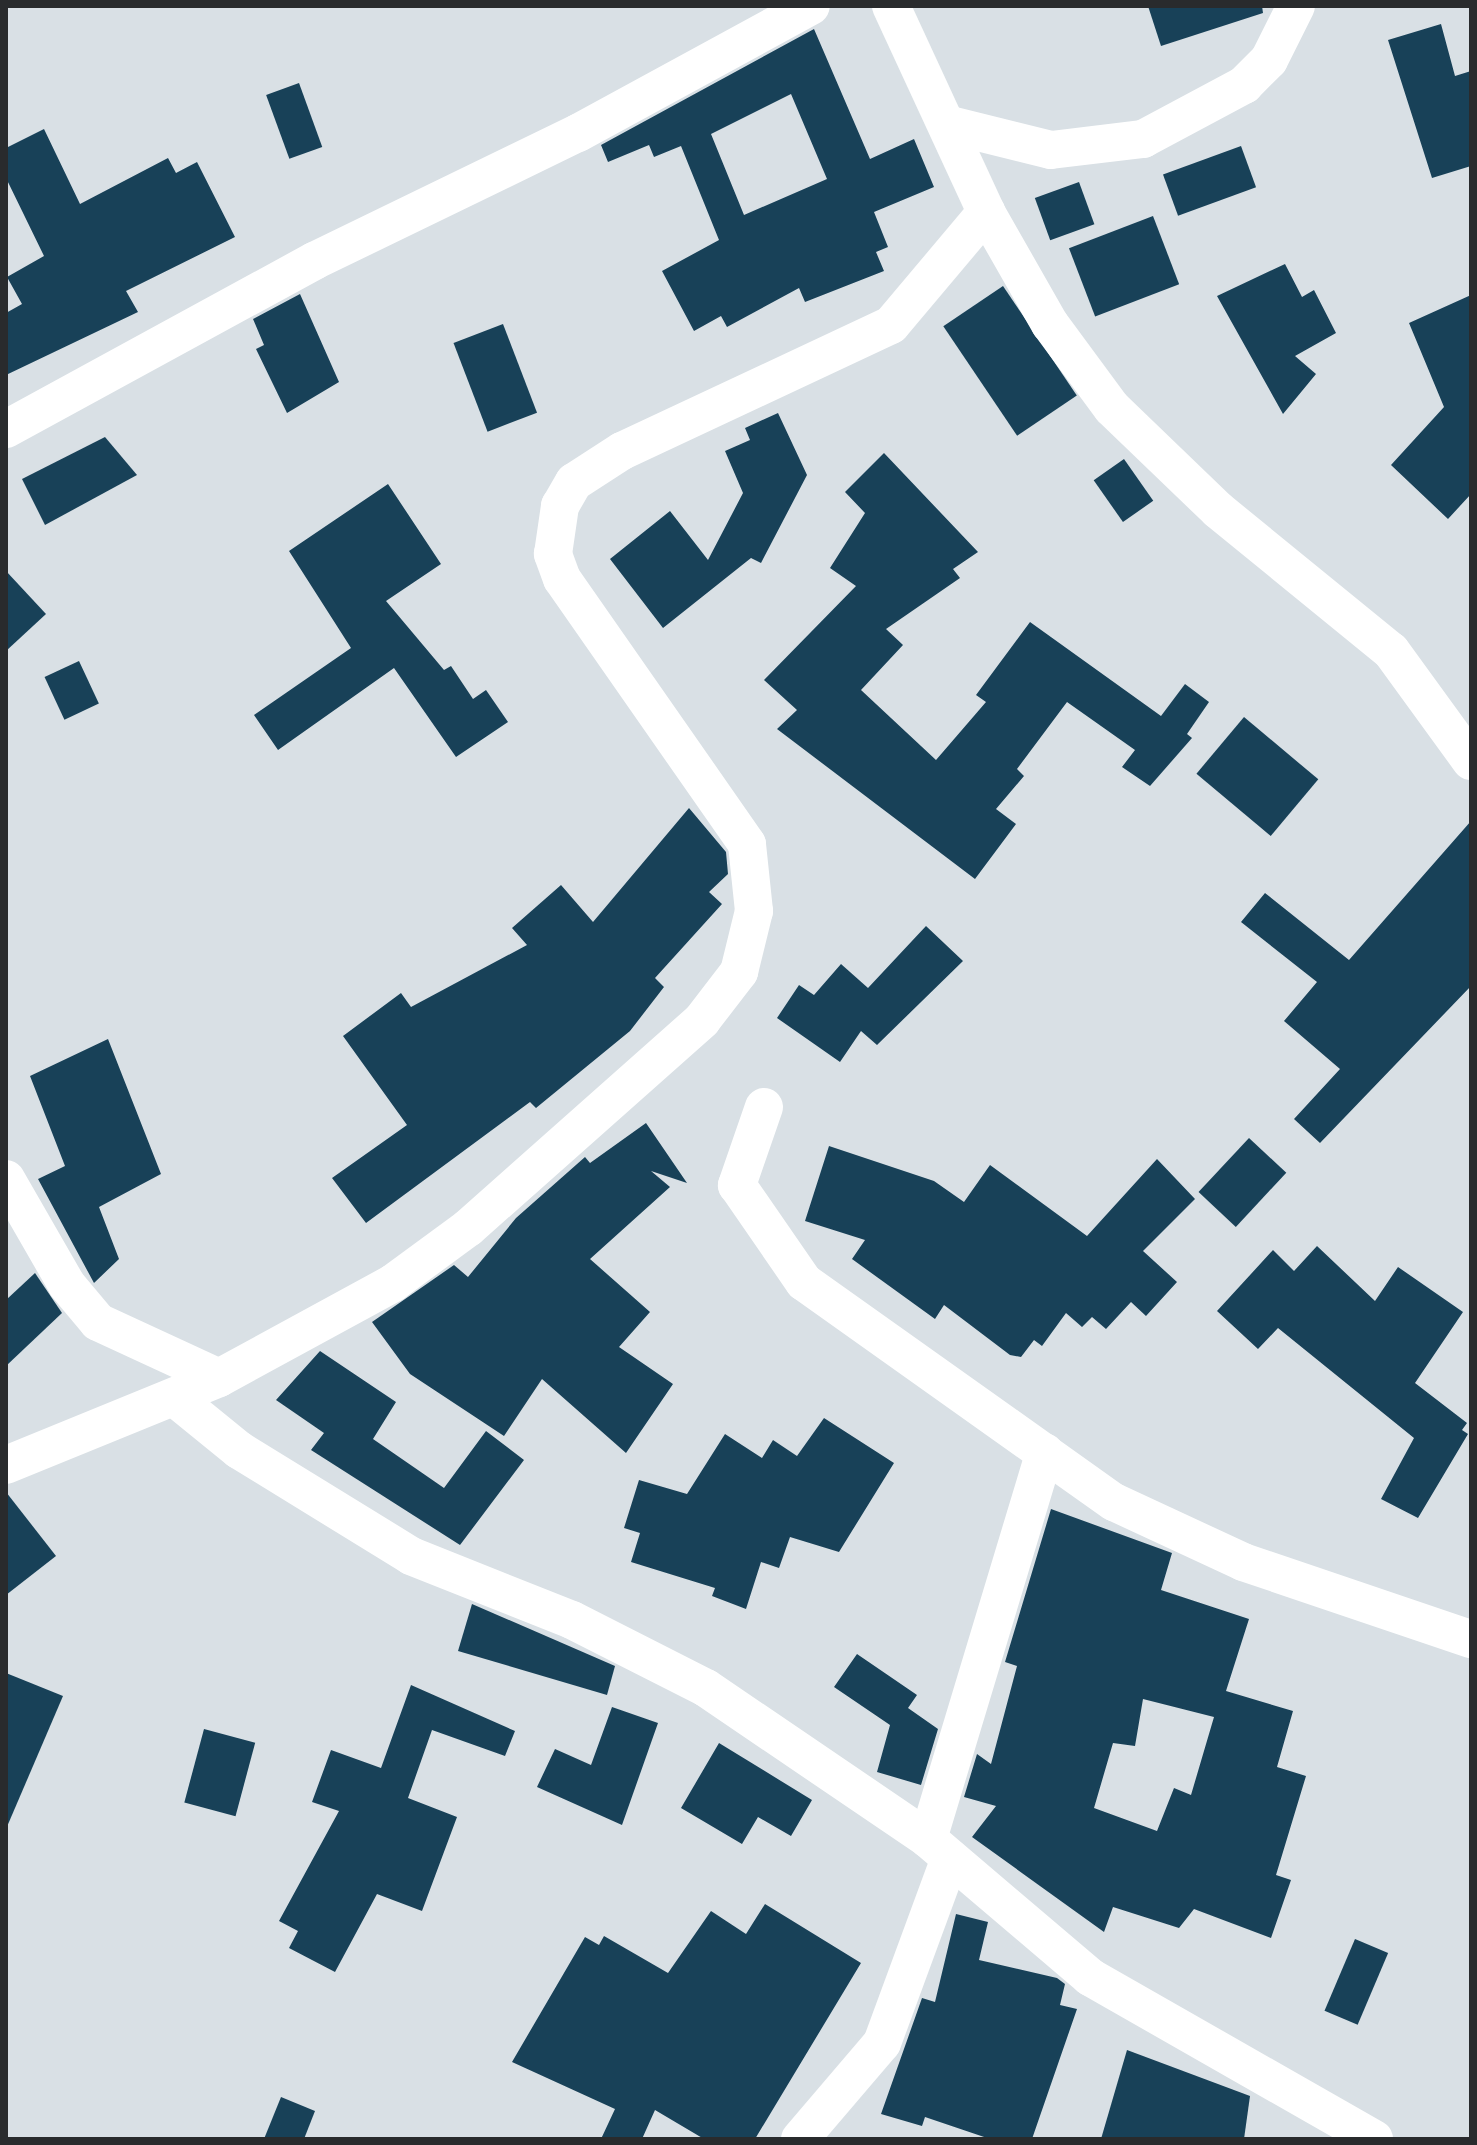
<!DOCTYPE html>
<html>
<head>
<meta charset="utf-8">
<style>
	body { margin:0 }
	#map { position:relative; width:1477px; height:2145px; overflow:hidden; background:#d9e0e5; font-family:Karla,sans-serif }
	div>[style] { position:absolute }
	.building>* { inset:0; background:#184158; transform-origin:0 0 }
	.minor>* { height:38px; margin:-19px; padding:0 19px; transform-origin:19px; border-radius:19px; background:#fff }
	span { translate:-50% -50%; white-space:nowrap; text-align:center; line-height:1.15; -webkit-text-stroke:8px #fff; paint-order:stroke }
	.frame { position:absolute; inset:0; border:8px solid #292b2d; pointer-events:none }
</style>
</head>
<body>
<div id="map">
	<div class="building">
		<div style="clip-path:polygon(1148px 6px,1262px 6px,1263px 13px,1161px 46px)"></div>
		<div style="clip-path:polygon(1441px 24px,1455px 76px,1471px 71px,1471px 166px,1432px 178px,1388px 40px)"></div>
		<div style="clip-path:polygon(evenodd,814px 29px,870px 159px,914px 139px,934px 187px,874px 212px,888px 247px,876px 252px,884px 271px,805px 302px,799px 288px,727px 327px,721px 316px,694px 331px,662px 271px,719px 240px,681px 146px,654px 157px,649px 145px,608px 162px,601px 145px,814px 29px,791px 94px,827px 179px,744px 215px,711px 134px,791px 94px)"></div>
		<div style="left:299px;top:83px;width:68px;height:35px;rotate:70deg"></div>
		<div style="clip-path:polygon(44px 129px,80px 204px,168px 158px,176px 173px,197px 162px,235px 237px,126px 291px,138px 312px,6px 375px,6px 313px,22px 304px,7px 277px,44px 256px,6px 178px,6px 148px)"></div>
		<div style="left:1241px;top:146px;width:44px;height:83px;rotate:70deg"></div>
		<div style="left:1079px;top:182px;width:45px;height:47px;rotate:70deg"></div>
		<div style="left:1153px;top:216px;width:73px;height:90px;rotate:69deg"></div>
		<div style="clip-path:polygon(1285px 264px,1302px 297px,1314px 290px,1336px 333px,1295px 356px,1316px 374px,1283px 414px,1217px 296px)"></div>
		<div style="left:1003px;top:286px;width:132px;height:72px;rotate:56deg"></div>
		<div style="clip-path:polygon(300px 294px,339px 382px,287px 413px,256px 349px,264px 345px,253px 319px)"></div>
		<div style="clip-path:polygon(1471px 295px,1471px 494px,1448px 519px,1391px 465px,1444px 407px,1409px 323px)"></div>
		<div style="left:503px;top:324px;width:95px;height:53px;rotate:69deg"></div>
		<div style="clip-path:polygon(778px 413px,807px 475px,761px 563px,751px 558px,663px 628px,610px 559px,670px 511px,708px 560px,743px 493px,725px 451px,750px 440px,745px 428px)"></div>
		<div style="clip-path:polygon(105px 437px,137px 475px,45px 525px,22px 479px)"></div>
		<div style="clip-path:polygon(884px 453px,978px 552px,953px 569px,960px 578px,886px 629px,903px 645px,861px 690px,936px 760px,986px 702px,976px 695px,1030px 622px,1161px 716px,1185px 684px,1209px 702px,1187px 734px,1192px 738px,1150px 786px,1122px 767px,1135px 750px,1067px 702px,1017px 769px,1024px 776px,996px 809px,1016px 824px,975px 879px,777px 729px,797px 710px,764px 680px,856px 586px,830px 568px,865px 513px,845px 492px)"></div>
		<div style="left:1124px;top:459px;width:51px;height:37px;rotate:55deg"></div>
		<div style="clip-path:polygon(388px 484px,441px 564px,386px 601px,444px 670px,451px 666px,473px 699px,486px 690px,508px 722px,456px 757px,394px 668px,278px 750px,254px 715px,351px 648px,289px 551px)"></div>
		<div style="clip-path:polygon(6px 571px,46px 614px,6px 651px)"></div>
		<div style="left:79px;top:661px;width:47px;height:38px;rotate:65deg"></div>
		<div style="left:1244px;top:717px;width:97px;height:74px;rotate:40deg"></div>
		<div style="clip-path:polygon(689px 808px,726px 852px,728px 874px,709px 892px,722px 904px,655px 978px,664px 987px,630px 1031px,536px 1108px,530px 1102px,366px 1223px,332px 1178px,407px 1125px,343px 1036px,401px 993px,411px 1007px,527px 945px,512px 928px,561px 885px,593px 922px)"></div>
		<div style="clip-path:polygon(1471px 821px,1471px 986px,1320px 1143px,1294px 1119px,1340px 1069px,1284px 1021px,1317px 982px,1241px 922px,1265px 893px,1349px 960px)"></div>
		<div style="clip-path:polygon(926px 926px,963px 961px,877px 1045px,861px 1031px,840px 1062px,777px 1018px,799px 985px,814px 995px,841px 964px,868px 988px)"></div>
		<div style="clip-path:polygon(108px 1039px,161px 1174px,99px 1207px,119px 1259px,94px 1283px,38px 1179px,65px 1166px,30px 1076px)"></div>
		<div style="clip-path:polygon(646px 1123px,687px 1183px,651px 1171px,670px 1187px,590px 1259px,650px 1312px,619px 1347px,673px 1384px,626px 1453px,542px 1379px,504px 1436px,410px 1374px,372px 1322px,454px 1265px,468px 1277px,516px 1218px,585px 1157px,590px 1163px)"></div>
		<div style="left:1249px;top:1138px;width:51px;height:74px;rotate:43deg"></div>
		<div style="clip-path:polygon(829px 1146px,934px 1181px,964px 1202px,990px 1165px,1087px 1236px,1157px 1159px,1195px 1199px,1143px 1251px,1177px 1282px,1146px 1316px,1131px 1302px,1106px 1329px,1092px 1317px,1082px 1327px,1066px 1313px,1042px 1346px,1034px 1340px,1021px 1357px,1010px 1355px,944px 1305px,935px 1319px,852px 1259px,865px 1240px,805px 1221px)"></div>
		<div style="clip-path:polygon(1317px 1246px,1375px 1301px,1398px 1267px,1463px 1312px,1415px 1383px,1467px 1423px,1462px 1430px,1468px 1434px,1418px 1518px,1381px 1499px,1414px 1438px,1278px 1328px,1258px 1349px,1217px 1311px,1273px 1250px,1294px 1271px)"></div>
		<div style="clip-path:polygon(35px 1273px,62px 1313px,6px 1366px,6px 1300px)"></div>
		<div style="clip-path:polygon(320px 1351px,396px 1402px,373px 1439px,444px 1488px,486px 1431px,524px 1460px,460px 1545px,311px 1450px,324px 1433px,276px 1400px)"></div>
		<div style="clip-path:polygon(824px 1418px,894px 1463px,839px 1552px,790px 1537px,779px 1568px,761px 1562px,746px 1609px,712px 1596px,715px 1588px,631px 1562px,640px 1533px,624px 1528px,639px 1480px,687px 1494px,725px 1434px,762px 1458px,773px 1440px,797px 1456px)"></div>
		<div style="clip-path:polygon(6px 1492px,56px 1556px,6px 1595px)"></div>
		<div style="clip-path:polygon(evenodd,1051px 1509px,1172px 1553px,1161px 1590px,1249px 1619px,1226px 1691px,1293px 1711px,1277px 1767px,1306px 1776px,1276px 1875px,1291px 1880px,1271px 1938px,1194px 1909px,1179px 1928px,1113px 1907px,1104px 1932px,972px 1837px,996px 1806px,964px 1797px,977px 1754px,991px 1764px,1017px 1666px,1005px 1662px,1051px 1509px,1143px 1699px,1214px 1717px,1191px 1795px,1174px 1788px,1157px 1831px,1094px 1808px,1113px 1743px,1135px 1746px,1143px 1699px)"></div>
		<div style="clip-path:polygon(472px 1604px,615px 1666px,607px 1695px,458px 1651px)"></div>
		<div style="clip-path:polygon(857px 1654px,917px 1695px,908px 1708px,938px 1729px,921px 1785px,877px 1772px,890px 1725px,834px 1687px)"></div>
		<div style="clip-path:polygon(6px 1673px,63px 1696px,6px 1829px)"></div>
		<div style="clip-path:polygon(411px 1685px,515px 1731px,505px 1756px,432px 1730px,408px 1798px,457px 1817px,422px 1911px,377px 1894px,335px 1972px,289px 1948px,298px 1931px,279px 1921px,339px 1811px,312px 1802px,331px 1750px,381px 1768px)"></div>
		<div style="clip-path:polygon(612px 1707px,658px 1723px,622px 1825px,537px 1787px,555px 1749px,591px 1765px)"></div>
		<div style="left:204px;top:1729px;width:53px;height:76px;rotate:15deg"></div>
		<div style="clip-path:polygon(719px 1743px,812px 1800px,791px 1836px,758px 1817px,742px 1844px,681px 1808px)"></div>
		<div style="clip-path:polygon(765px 1904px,861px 1963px,755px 2139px,704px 2139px,655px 2110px,642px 2139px,601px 2139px,615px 2109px,512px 2062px,585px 1937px,599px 1945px,604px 1936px,668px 1973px,711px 1911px,746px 1934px)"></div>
		<div style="clip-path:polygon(956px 1914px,988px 1922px,979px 1960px,1057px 1978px,1065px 1984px,1060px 2005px,1077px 2009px,1032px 2139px,990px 2139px,925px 2117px,922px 2126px,881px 2114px,922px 1998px,935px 2002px)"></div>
		<div style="left:1355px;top:1939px;width:36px;height:78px;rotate:23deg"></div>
		<div style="clip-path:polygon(1127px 2050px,1250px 2096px,1244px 2139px,1101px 2139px)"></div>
		<div style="clip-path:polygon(281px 2097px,315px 2111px,304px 2139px,264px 2139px)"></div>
	</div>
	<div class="minor">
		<div style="left:891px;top:6px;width:227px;rotate:65.2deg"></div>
		<div style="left:986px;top:212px;width:129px;rotate:60.3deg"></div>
		<div style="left:1050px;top:324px;width:104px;rotate:53.6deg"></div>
		<div style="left:1112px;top:408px;width:147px;rotate:43.9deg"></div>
		<div style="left:1218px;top:510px;width:223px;rotate:39.2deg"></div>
		<div style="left:1391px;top:651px;width:136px;rotate:54deg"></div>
		<div style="left:946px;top:124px;width:108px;rotate:13.9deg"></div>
		<div style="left:1051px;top:150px;width:93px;rotate:-6.8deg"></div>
		<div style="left:1143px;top:139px;width:115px;rotate:-28.1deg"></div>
		<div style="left:1244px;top:85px;width:35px;rotate:-45deg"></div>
		<div style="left:1269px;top:60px;width:60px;rotate:-63.4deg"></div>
		<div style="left:6px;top:429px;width:351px;rotate:-28.6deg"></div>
		<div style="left:314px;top:261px;width:293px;rotate:-25.9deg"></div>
		<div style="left:578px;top:133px;width:265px;rotate:-28.6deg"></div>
		<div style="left:764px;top:1107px;width:83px;rotate:109.1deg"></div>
		<div style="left:737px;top:1185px;width:118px;rotate:55.4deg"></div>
		<div style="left:804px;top:1282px;width:380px;rotate:35.4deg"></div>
		<div style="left:1114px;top:1502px;width:142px;rotate:24.9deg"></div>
		<div style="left:1243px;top:1562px;width:241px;rotate:18.7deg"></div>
		<div style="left:6px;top:1179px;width:122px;rotate:60.1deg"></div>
		<div style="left:67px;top:1285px;width:48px;rotate:50deg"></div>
		<div style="left:98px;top:1322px;width:133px;rotate:24.8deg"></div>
		<div style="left:175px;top:1398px;width:82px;rotate:39.1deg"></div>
		<div style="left:239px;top:1450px;width:202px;rotate:31.6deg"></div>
		<div style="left:411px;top:1556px;width:173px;rotate:21.7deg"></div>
		<div style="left:572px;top:1620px;width:150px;rotate:26.9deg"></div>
		<div style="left:706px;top:1688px;width:268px;rotate:34.2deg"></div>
		<div style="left:928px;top:1839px;width:213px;rotate:40.4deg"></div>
		<div style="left:1090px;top:1977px;width:327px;rotate:29.7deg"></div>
		<div style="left:6px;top:1465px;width:230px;rotate:-22.2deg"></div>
		<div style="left:219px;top:1378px;width:198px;rotate:-28.6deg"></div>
		<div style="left:393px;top:1283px;width:93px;rotate:-36.3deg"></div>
		<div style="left:468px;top:1228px;width:313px;rotate:-41.6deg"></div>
		<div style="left:702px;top:1020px;width:61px;rotate:-52.4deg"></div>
		<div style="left:739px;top:972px;width:63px;rotate:-76.2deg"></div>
		<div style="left:754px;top:911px;width:67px;rotate:-96deg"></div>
		<div style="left:747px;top:844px;width:323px;rotate:-124.9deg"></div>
		<div style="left:562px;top:579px;width:27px;rotate:-110deg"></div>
		<div style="left:553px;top:554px;width:49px;rotate:-81.7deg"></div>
		<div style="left:560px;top:506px;width:28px;rotate:-60deg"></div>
		<div style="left:574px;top:482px;width:57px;rotate:-32.9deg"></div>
		<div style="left:622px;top:451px;width:297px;rotate:-25.1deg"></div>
		<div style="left:891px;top:325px;width:148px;rotate:-49.9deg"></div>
		<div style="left:928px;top:1839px;width:404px;rotate:-73.2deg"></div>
		<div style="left:800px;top:2139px;width:126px;rotate:-49.5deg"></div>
		<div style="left:882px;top:2043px;width:197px;rotate:-69.8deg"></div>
	</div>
	<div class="frame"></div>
</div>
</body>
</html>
